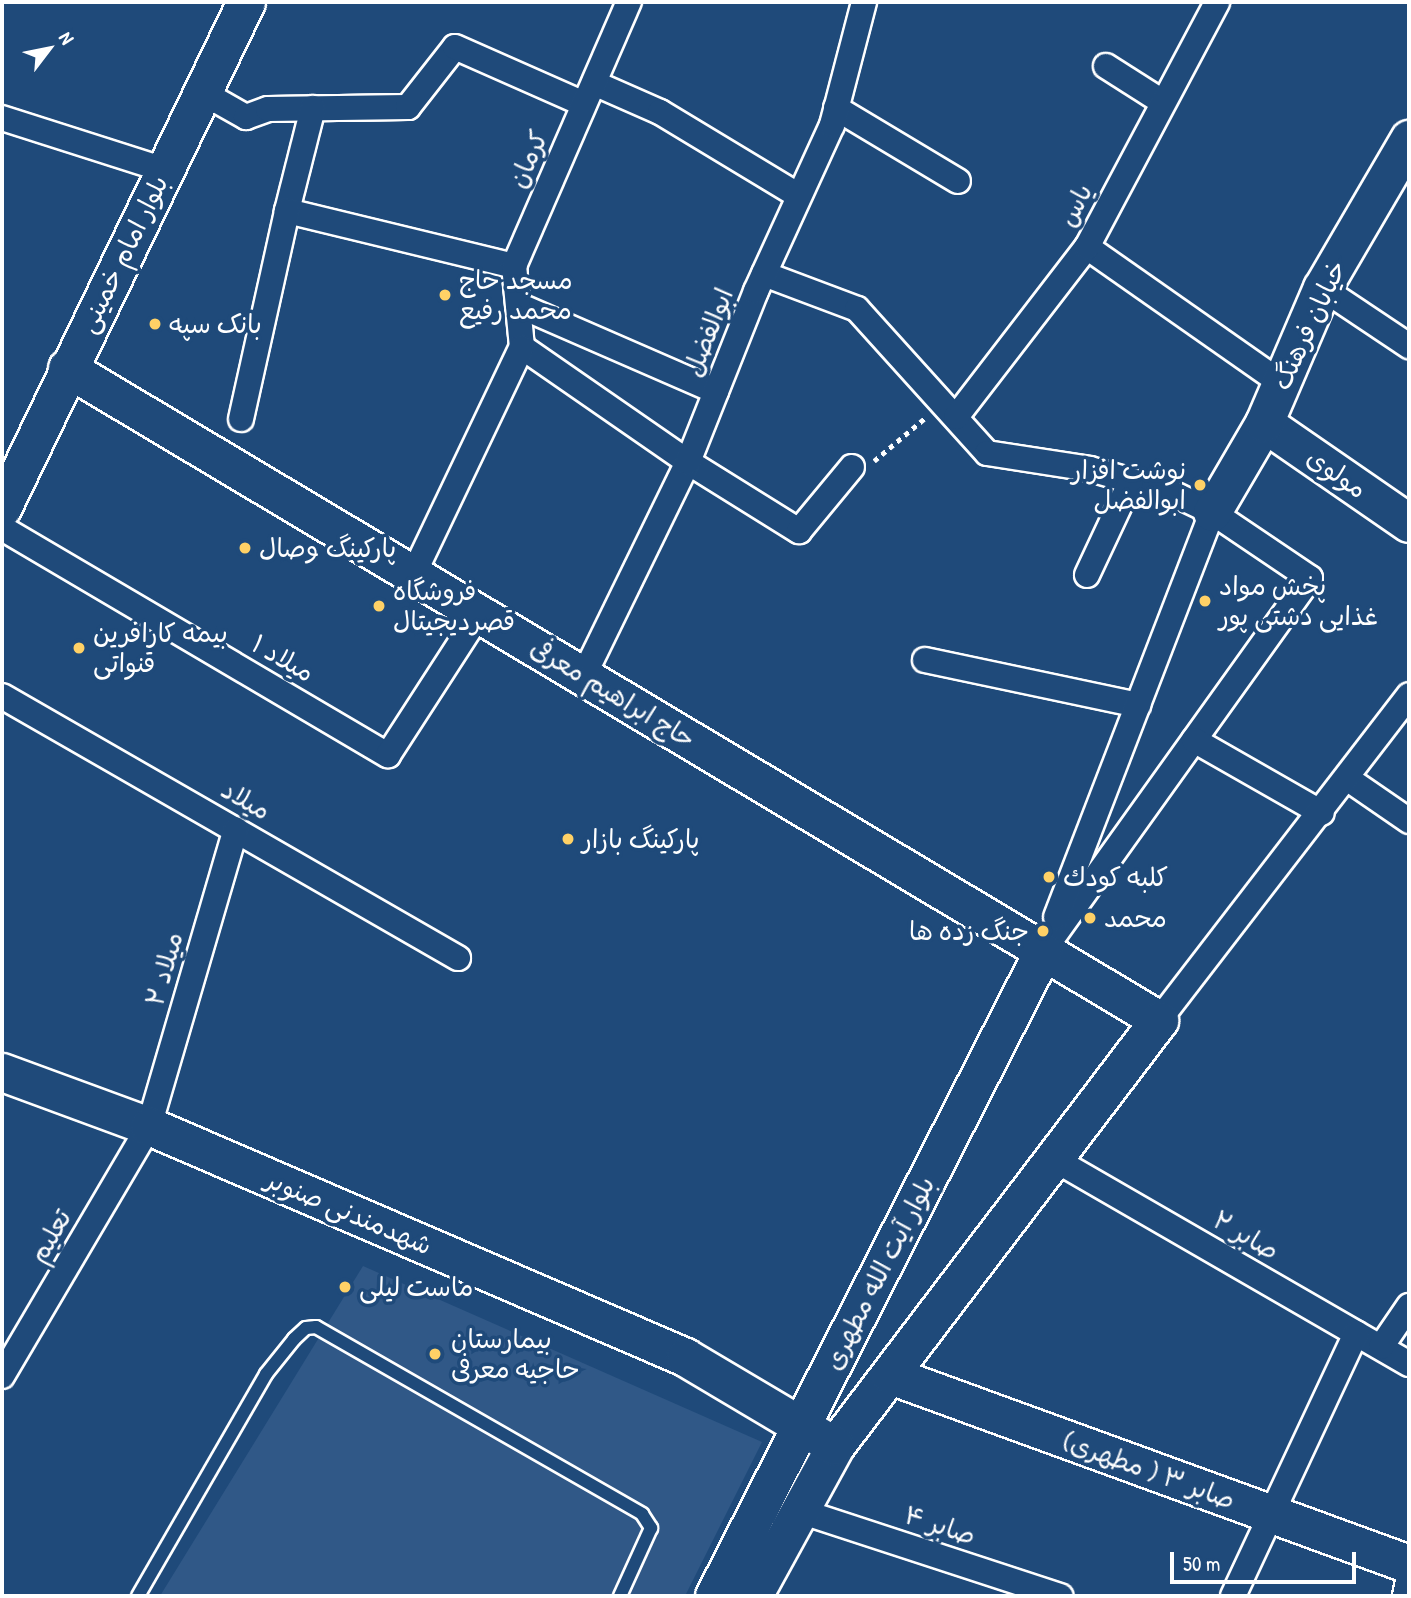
<!DOCTYPE html>
<html>
<head>
<meta charset="utf-8">
<style>
	body { margin:0 }
	#map { position:relative; width:1411px; height:1598px; overflow:hidden; background:#1f4a7a; font-family:"Patrick Hand","Playpen Sans Arabic",sans-serif }
	div>[style] { position:absolute }
	.built>* { inset:0; background:#305887 }
	.path>* { height:4.5px; margin-top:-2.25px; transform-origin:0; background:repeating-linear-gradient(90deg,#fff 0 5px,transparent 0 10px) }
	.roads { filter:drop-shadow(2px 0 #fff) drop-shadow(-2px 0 #fff) drop-shadow(0 2px #fff) drop-shadow(0 -2px #fff) }
	.lane>* { height:12px; margin:-6px; padding:0 6px; transform-origin:6px; border-radius:6px; background:#1f4a7a }
	.street>* { height:24px; margin:-12px; padding:0 12px; transform-origin:12px; border-radius:12px; background:#1f4a7a }
	.secondary>* { height:37px; margin:-18.5px; padding:0 18.5px; transform-origin:18.5px; border-radius:18.5px; background:#1f4a7a }
	.dots>* { width:19px; height:19px; translate:-50% -50%; box-sizing:border-box; border:4px solid #1f4a7a; border-radius:50% }
	span { translate:-50% -50%; white-space:nowrap; text-align:center; line-height:1.15; -webkit-text-stroke:7px #1f4a7a; paint-order:stroke }
	.street-label { font-size:26px; color:#fff }
	.poi-label { font-size:26px; color:#fff }
	.left { translate:0 -50%; text-align:left }
	.right { translate:-100% -50%; text-align:right }
	.frame { position:absolute; inset:0; border:4px solid #fff; pointer-events:none }
	.north { position:absolute; left:14px; top:14px; width:70px; height:70px; -webkit-text-stroke:5px #1f4a7a; paint-order:stroke; rotate:58deg; font-size:19px; font-weight:700; line-height:28px; text-align:center; color:#fff }
	.north::after { content:''; display:block; margin:auto; width:24px; height:32px; background:#fff; clip-path:polygon(50% 0,100% 100%,50% 72%,0 100%) }
	.scale { position:absolute; left:1170px; top:1552px; width:186px; height:32px; box-sizing:border-box; border:4px solid #fff; border-top:0; padding-left:9px; font-size:21px; line-height:24px; white-space:nowrap; color:#fff; -webkit-text-stroke:5px #1f4a7a; paint-order:stroke }
</style>
</head>
<body>
<div id="map">
	<div class="built">
		<div style="clip-path:polygon(363px 1266px,762px 1442px,685px 1596px,160px 1596px)"></div>
	</div>
	<div class="path">
		<div style="left:874px;top:461px;width:68px;rotate:-40.2deg"></div>
	</div>
	<div class="roads">
		<div class="lane">
			<div style="left:138px;top:1596px;width:256px;rotate:-60deg"></div>
			<div style="left:266px;top:1374px;width:45px;rotate:-51.3deg"></div>
			<div style="left:294px;top:1339px;width:16px;rotate:-43deg"></div>
			<div style="left:306px;top:1328px;width:10px;rotate:-6deg"></div>
			<div style="left:316px;top:1327px;width:376px;rotate:29.8deg"></div>
			<div style="left:642px;top:1514px;width:17px;rotate:57deg"></div>
			<div style="left:651px;top:1528px;width:75px;rotate:114.5deg"></div>
		</div>
		<div class="street">
			<div style="left:1106px;top:66px;width:65px;rotate:32.5deg"></div>
			<div style="left:594px;top:83px;width:72px;rotate:23.7deg"></div>
			<div style="left:660px;top:112px;width:162px;rotate:31.1deg"></div>
			<div style="left:200px;top:91px;width:53px;rotate:29.5deg"></div>
			<div style="left:246px;top:117px;width:23px;rotate:-20deg"></div>
			<div style="left:268px;top:109px;width:140px;rotate:-0.8deg"></div>
			<div style="left:408px;top:107px;width:76px;rotate:-51.9deg"></div>
			<div style="left:455px;top:47px;width:141px;rotate:23.8deg"></div>
			<div style="left:313px;top:108px;width:106px;rotate:104.2deg"></div>
			<div style="left:287px;top:211px;width:234px;rotate:13.6deg"></div>
			<div style="left:836px;top:108px;width:142px;rotate:30.9deg"></div>
			<div style="left:2px;top:118px;width:171px;rotate:17.7deg"></div>
			<div style="left:1087px;top:247px;width:237px;rotate:35deg"></div>
			<div style="left:764px;top:274px;width:99px;rotate:20.6deg"></div>
			<div style="left:857px;top:309px;width:194px;rotate:47.9deg"></div>
			<div style="left:987px;top:453px;width:104px;rotate:8.8deg"></div>
			<div style="left:1090px;top:469px;width:83px;rotate:16deg"></div>
			<div style="left:1170px;top:492px;width:47px;rotate:25.5deg"></div>
			<div style="left:1212px;top:512px;width:118px;rotate:34deg"></div>
			<div style="left:1310px;top:578px;width:459px;rotate:125.6deg"></div>
			<div style="left:1322px;top:288px;width:105px;rotate:33.7deg"></div>
			<div style="left:518px;top:305px;width:216px;rotate:23.5deg"></div>
			<div style="left:522px;top:347px;width:202px;rotate:34.7deg"></div>
			<div style="left:688px;top:462px;width:131px;rotate:31.9deg"></div>
			<div style="left:799px;top:531px;width:83px;rotate:-50.4deg"></div>
			<div style="left:522px;top:347px;width:81px;rotate:-95.6deg"></div>
			<div style="left:514px;top:266px;width:288px;rotate:-66.5deg"></div>
			<div style="left:956px;top:417px;width:215px;rotate:-52.4deg"></div>
			<div style="left:1087px;top:247px;width:277px;rotate:-62deg"></div>
			<div style="left:241px;top:419px;width:213px;rotate:-77.5deg"></div>
			<div style="left:2px;top:528px;width:448px;rotate:30.5deg"></div>
			<div style="left:388px;top:755px;width:169px;rotate:-57.1deg"></div>
			<div style="left:414px;top:573px;width:250px;rotate:-64.5deg"></div>
			<div style="left:1087px;top:575px;width:104px;rotate:-64.9deg"></div>
			<div style="left:925px;top:660px;width:218px;rotate:11.9deg"></div>
			<div style="left:584px;top:675px;width:237px;rotate:-64deg"></div>
			<div style="left:688px;top:462px;width:184px;rotate:-68.3deg"></div>
			<div style="left:756px;top:291px;width:183px;rotate:-65.4deg"></div>
			<div style="left:832px;top:125px;width:127px;rotate:-75.4deg"></div>
			<div style="left:2px;top:696px;width:526px;rotate:29.88deg"></div>
			<div style="left:1194px;top:740px;width:147px;rotate:29.7deg"></div>
			<div style="left:1348px;top:779px;width:74px;rotate:34.5deg"></div>
			<div style="left:1056px;top:917px;width:434px;rotate:-68.9deg"></div>
			<div style="left:1159px;top:1020px;width:410px;rotate:-52.4deg"></div>
			<div style="left:1054px;top:1159px;width:410px;rotate:30deg"></div>
			<div style="left:1381px;top:1347px;width:50px;rotate:-55.7deg"></div>
			<div style="left:2px;top:1376px;width:290px;rotate:-59.5deg"></div>
			<div style="left:149px;top:1126px;width:309px;rotate:-73.7deg"></div>
			<div style="left:800px;top:1511px;width:274px;rotate:18.1deg"></div>
			<div style="left:1233px;top:1596px;width:290px;rotate:-64.9deg"></div>
			<div style="left:1405px;top:1596px;width:20px;rotate:-79deg"></div>
		</div>
		<div class="secondary">
			<div style="left:67px;top:368px;width:1272px;rotate:30.84deg"></div>
			<div style="left:1159px;top:1020px;width:535px;rotate:127.26deg"></div>
			<div style="left:835px;top:1446px;width:171px;rotate:118.7deg"></div>
			<div style="left:1264px;top:423px;width:176px;rotate:34.6deg"></div>
			<div style="left:2px;top:508px;width:562px;rotate:-64.26deg"></div>
			<div style="left:1212px;top:512px;width:103px;rotate:-59.7deg"></div>
			<div style="left:1264px;top:423px;width:147px;rotate:-66.8deg"></div>
			<div style="left:1322px;top:288px;width:173px;rotate:-59.7deg"></div>
			<div style="left:2px;top:1072px;width:157px;rotate:20.2deg"></div>
			<div style="left:149px;top:1126px;width:584px;rotate:23.31deg"></div>
			<div style="left:685px;top:1357px;width:174px;rotate:30.7deg"></div>
			<div style="left:890px;top:1375px;width:552px;rotate:20.01deg"></div>
			<div style="left:714px;top:1596px;width:724px;rotate:-62.97deg"></div>
		</div>
	</div>
	<div class="dots">
		<div style="left:445px;top:295px;background:#ffd166"></div>
		<div style="left:155px;top:324px;background:#ffd166"></div>
		<div style="left:1200px;top:485px;background:#ffd166"></div>
		<div style="left:245px;top:548px;background:#ffd166"></div>
		<div style="left:1205px;top:601px;background:#ffd166"></div>
		<div style="left:379px;top:606px;background:#ffd166"></div>
		<div style="left:79px;top:648px;background:#ffd166"></div>
		<div style="left:568px;top:839px;background:#ffd166"></div>
		<div style="left:1049px;top:877px;background:#ffd166"></div>
		<div style="left:1090px;top:918px;background:#ffd166"></div>
		<div style="left:1043px;top:931px;background:#ffd166"></div>
		<div style="left:345px;top:1287px;background:#ffd166"></div>
		<div style="left:435px;top:1354px;background:#ffd166"></div>
	</div>
	<div class="street-label">
		<span style="left:528px;top:159px;rotate:-66deg">کرمان</span>
		<span style="left:1075px;top:205px;rotate:-63deg">یاس</span>
		<span style="left:123px;top:254px;rotate:-64deg">بلوار امام خمینی</span>
		<span style="left:1309px;top:325px;rotate:-65deg">خیابان فرهنگ</span>
		<span style="left:708px;top:332px;rotate:-68deg">ابوالفضل</span>
		<span style="left:1337px;top:473px;rotate:35deg">مولوی</span>
		<span style="left:283px;top:658px;rotate:30deg">میلاد ۱</span>
		<span style="left:613px;top:693px;rotate:31deg">حاج ابراهیم معرفی</span>
		<span style="left:246px;top:800px;rotate:30deg">میلاد</span>
		<span style="left:164px;top:969px;rotate:-74deg">میلاد ۲</span>
		<span style="left:349px;top:1212px;rotate:23deg">شهدمندنی صنوبر</span>
		<span style="left:1246px;top:1235px;rotate:30deg">صابر ۲</span>
		<span style="left:50px;top:1236px;rotate:-60deg">تعلیم</span>
		<span style="left:879px;top:1273px;rotate:-63deg">بلوار آیت الله مطهری</span>
		<span style="left:1149px;top:1470px;rotate:20deg">صابر ۳ ( مطهری)</span>
		<span style="left:940px;top:1525px;rotate:18deg">صابر ۴</span>
	</div>
	<div class="poi-label">
		<span class="left" style="left:459px;top:295px">مسجد حاج<br>محمد رفیع</span>
		<span class="left" style="left:169px;top:324px">بانک سپه</span>
		<span class="right" style="left:1186px;top:485px">نوشت افزار<br>ابوالفضل</span>
		<span class="left" style="left:259px;top:548px">پارکینگ وصال</span>
		<span class="left" style="left:1219px;top:601px">پخش مواد<br>غذایی دشتی پور</span>
		<span class="left" style="left:393px;top:606px">فروشگاه<br>قصردیجیتال</span>
		<span class="left" style="left:93px;top:648px">بیمه کارافرین<br>قنواتی</span>
		<span class="left" style="left:582px;top:839px">پارکینگ بازار</span>
		<span class="left" style="left:1063px;top:877px">كلبه كودك</span>
		<span class="left" style="left:1104px;top:918px">محمد</span>
		<span class="right" style="left:1029px;top:931px">جنگ زده ها</span>
		<span class="left" style="left:359px;top:1287px">ماست لیلی</span>
		<span class="left" style="left:451px;top:1354px">بیمارستان<br>حاجیه معرفی</span>
	</div>
	<div class="frame"></div>
	<div class="north">N</div>
	<div class="scale">50 m</div>
</div>
</body>
</html>
